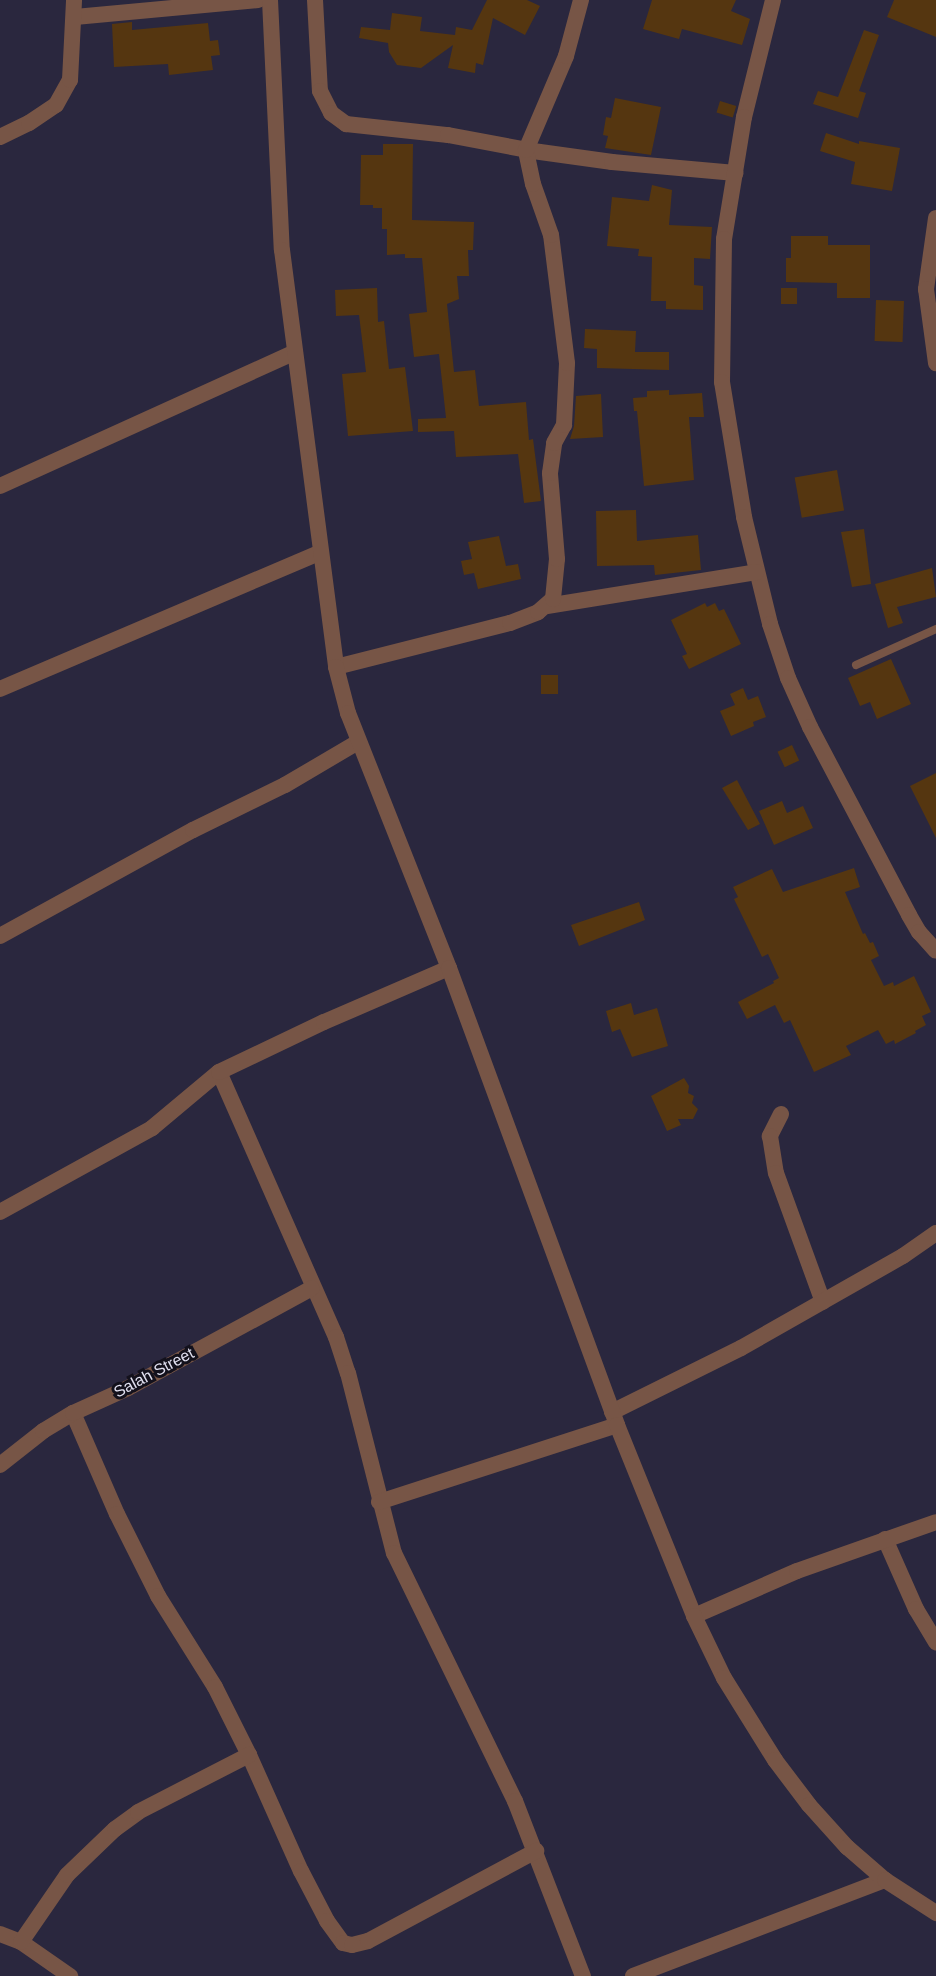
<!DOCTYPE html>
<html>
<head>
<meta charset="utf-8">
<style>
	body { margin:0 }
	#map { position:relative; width:936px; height:1976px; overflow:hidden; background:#2a273e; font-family:Arial,sans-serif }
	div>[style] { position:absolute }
	.building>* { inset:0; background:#553610; transform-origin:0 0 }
	.service>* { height:8px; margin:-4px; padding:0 4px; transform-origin:4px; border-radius:4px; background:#775546 }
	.minor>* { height:16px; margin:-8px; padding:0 8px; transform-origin:8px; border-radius:8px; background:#775546 }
	.tertiary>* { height:16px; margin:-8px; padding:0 8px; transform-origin:8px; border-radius:8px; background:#775546 }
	span { translate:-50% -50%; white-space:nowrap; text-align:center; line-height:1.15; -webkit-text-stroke:6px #13111c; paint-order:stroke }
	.street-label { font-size:16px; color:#e1e0f0 }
</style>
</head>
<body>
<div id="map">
	<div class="building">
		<div style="clip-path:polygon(487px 0,527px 0,540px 6px,525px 35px,493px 18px,483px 65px,476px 63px,475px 73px,448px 68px,453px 45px,421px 68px,397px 65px,389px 52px,388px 43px,359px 38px,361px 27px,390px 30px,392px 13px,422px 17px,420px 31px,455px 35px,456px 27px,472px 30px)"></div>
		<div style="clip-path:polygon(652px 0,736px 0,731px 11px,750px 19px,742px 45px,682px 29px,679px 39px,643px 29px)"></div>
		<div style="clip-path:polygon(894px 0,936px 0,936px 37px,887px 17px)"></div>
		<div style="clip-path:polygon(132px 22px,132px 30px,208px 23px,210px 41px,218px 40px,220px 55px,211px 56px,213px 70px,169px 75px,168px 64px,114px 67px,112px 24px)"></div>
		<div style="clip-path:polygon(864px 30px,879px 35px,859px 91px,866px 93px,858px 118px,813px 104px,818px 91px,838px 97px)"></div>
		<div style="clip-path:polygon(615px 98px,661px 107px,651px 155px,605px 148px,608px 136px,603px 135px,606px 117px,611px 118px)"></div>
		<div style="left:720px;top:101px;width:17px;height:12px;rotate:17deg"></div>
		<div style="clip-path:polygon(826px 133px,859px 144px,859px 141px,900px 148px,892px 191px,851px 184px,855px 162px,820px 151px)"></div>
		<div style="clip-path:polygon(383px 144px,413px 144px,412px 220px,474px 222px,473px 250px,468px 250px,469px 276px,457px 276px,459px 299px,447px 304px,454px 372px,475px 370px,479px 406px,526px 402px,529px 440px,533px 439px,541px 501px,524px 503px,518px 454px,456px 457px,454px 431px,418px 432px,418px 419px,446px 418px,439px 354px,414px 357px,409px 314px,427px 312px,422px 258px,405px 258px,405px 254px,387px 255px,387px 229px,382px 229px,382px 208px,373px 208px,373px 205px,360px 205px,361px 155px,383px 155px)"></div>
		<div style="clip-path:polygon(652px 185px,672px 190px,669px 225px,712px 227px,710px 259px,694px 258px,694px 285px,703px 286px,703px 310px,666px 309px,666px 301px,651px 301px,652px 257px,638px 256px,639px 249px,607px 246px,612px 197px,649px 201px)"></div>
		<div style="clip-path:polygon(791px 236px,828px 236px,828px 245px,870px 245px,870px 298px,837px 298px,837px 283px,786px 282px,786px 258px,791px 258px)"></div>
		<div style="clip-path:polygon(377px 288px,378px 322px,384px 321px,389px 369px,405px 367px,413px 431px,348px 436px,342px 374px,366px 372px,359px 315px,336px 316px,335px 290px)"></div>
		<div style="left:781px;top:288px;width:16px;height:16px"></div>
		<div style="left:876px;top:300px;width:28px;height:41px;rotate:2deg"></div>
		<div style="clip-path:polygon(585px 329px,636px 331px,635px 352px,669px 352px,669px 370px,597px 368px,597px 349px,584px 348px)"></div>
		<div style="clip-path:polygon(669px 390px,669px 395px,702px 393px,704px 417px,689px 417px,694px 480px,644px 486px,637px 411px,634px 411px,633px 398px,647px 397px,647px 391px)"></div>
		<div style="clip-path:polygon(601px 394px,603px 437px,570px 439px,574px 426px,576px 396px)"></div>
		<div style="left:837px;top:470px;width:41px;height:43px;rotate:80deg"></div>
		<div style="clip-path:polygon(636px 510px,637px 541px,698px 535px,701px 570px,655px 575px,654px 565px,597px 566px,596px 511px)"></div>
		<div style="clip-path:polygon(864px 529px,871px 584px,852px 587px,841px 532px)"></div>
		<div style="clip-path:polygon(499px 536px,506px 566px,518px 564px,521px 579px,478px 589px,474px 573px,464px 575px,461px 561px,472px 559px,468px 542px)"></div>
		<div style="clip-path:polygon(932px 568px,936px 597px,897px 607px,903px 623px,888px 628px,875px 584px)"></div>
		<div style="clip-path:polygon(705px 603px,707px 607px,715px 603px,719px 611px,724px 609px,741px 644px,689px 669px,682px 656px,687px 654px,671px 620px)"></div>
		<div style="clip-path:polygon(891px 659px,911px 704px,877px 719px,870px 702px,860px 706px,848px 678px)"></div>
		<div style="left:558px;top:675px;width:19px;height:17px;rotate:90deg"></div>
		<div style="clip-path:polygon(743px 688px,748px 700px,758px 696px,766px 717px,753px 722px,754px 726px,731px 736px,720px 711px,735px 705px,730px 694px)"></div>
		<div style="left:792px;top:745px;width:17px;height:16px;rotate:65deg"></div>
		<div style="clip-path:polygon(936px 773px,936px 838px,910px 786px)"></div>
		<div style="clip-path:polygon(737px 780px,760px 824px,748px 830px,722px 788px)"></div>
		<div style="clip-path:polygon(782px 801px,787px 813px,803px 806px,813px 828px,774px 845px,759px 811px)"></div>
		<div style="clip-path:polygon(854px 868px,860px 887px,845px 892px,863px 934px,865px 933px,870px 943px,873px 942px,879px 956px,871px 960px,884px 986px,893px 982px,894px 986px,914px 976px,931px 1012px,922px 1016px,926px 1025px,915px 1031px,916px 1033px,895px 1044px,894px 1040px,886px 1044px,878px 1030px,846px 1046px,851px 1055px,814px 1072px,790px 1020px,784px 1023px,775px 1005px,747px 1019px,738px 1002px,774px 983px,773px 981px,779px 978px,768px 954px,762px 957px,734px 899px,738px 897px,733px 887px,772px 869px,783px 892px)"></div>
		<div style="clip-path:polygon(639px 902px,645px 920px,579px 946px,571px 925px)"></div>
		<div style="clip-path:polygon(631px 1003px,634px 1015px,657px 1008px,668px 1046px,632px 1057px,620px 1029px,612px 1032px,606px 1011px)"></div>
		<div style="clip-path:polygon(684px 1078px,689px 1086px,688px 1093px,694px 1096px,692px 1103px,698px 1109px,693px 1119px,678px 1119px,681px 1125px,667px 1131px,651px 1096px)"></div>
	</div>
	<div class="service">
		<div style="left:856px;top:665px;width:88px;rotate:-24.2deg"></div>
	</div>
	<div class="minor">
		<div style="left:315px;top:0;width:91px;rotate:86.9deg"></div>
		<div style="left:320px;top:91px;width:25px;rotate:63deg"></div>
		<div style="left:331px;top:113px;width:19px;rotate:36deg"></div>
		<div style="left:346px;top:124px;width:103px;rotate:6.2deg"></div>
		<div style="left:448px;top:135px;width:86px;rotate:10.7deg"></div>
		<div style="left:533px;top:151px;width:80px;rotate:7.9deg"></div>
		<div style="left:612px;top:162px;width:124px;rotate:5.1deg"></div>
		<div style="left:773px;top:0;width:121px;rotate:103.9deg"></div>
		<div style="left:744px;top:117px;width:124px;rotate:99.3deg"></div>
		<div style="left:724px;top:239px;width:143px;rotate:90.8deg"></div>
		<div style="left:722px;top:382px;width:137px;rotate:80.7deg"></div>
		<div style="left:744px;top:517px;width:110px;rotate:76.3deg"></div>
		<div style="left:770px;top:624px;width:57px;rotate:71.6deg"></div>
		<div style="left:788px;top:678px;width:54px;rotate:65.8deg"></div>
		<div style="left:810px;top:727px;width:212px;rotate:62.2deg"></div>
		<div style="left:909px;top:915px;width:20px;rotate:60deg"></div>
		<div style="left:919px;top:932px;width:25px;rotate:48deg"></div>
		<div style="left:75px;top:17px;width:184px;rotate:-5.3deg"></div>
		<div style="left:0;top:137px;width:32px;rotate:-26deg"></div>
		<div style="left:29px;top:123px;width:32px;rotate:-34deg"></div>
		<div style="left:56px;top:105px;width:29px;rotate:-61deg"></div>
		<div style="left:70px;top:80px;width:80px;rotate:-87.1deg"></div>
		<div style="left:936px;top:218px;width:72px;rotate:98deg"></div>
		<div style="left:926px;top:289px;width:75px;rotate:82.3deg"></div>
		<div style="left:0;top:486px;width:324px;rotate:-24.4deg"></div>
		<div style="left:547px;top:606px;width:212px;rotate:-9.2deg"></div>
		<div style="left:336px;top:667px;width:179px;rotate:-14.2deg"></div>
		<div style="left:510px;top:623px;width:30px;rotate:-21deg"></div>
		<div style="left:538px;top:612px;width:20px;rotate:-41deg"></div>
		<div style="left:553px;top:599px;width:40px;rotate:-84.3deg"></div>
		<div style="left:557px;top:559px;width:86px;rotate:-94.7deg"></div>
		<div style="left:550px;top:473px;width:30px;rotate:-82deg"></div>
		<div style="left:554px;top:443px;width:21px;rotate:-61deg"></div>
		<div style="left:564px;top:425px;width:62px;rotate:-87.2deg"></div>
		<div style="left:567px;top:363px;width:129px;rotate:-97.1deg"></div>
		<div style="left:551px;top:235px;width:54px;rotate:-109.4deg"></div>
		<div style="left:533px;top:184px;width:35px;rotate:-102deg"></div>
		<div style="left:526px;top:150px;width:102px;rotate:-66.9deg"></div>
		<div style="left:566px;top:56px;width:58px;rotate:-75deg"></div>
		<div style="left:0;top:689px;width:347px;rotate:-23.1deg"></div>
		<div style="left:0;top:936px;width:220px;rotate:-28.8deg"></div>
		<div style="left:193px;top:830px;width:102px;rotate:-26.1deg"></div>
		<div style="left:285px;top:785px;width:85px;rotate:-30.5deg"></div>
		<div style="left:219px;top:1072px;width:290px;rotate:66.2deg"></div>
		<div style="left:336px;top:1337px;width:38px;rotate:72deg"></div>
		<div style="left:348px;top:1373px;width:186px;rotate:75.7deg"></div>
		<div style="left:394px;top:1553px;width:276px;rotate:64deg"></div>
		<div style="left:515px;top:1801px;width:188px;rotate:68.8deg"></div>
		<div style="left:781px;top:1114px;width:25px;rotate:117deg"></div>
		<div style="left:770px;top:1136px;width:37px;rotate:81deg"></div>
		<div style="left:776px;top:1173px;width:137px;rotate:70deg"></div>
		<div style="left:0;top:1212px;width:174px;rotate:-28.9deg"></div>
		<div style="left:152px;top:1128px;width:87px;rotate:-39.9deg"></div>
		<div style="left:219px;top:1072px;width:116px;rotate:-25.5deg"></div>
		<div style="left:324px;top:1022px;width:136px;rotate:-23.4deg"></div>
		<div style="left:612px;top:1412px;width:144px;rotate:-26.4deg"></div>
		<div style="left:741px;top:1348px;width:186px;rotate:-29.6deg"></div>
		<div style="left:903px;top:1256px;width:40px;rotate:-34.9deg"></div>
		<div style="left:73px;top:1413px;width:110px;rotate:66.5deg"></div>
		<div style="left:117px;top:1514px;width:92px;rotate:63.4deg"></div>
		<div style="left:158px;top:1596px;width:107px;rotate:57.9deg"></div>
		<div style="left:215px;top:1687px;width:76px;rotate:63.4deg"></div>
		<div style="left:249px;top:1755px;width:127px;rotate:65.9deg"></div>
		<div style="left:301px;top:1871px;width:56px;rotate:62.5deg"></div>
		<div style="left:327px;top:1921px;width:27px;rotate:54deg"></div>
		<div style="left:343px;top:1943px;width:9px;rotate:13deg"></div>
		<div style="left:352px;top:1945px;width:16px;rotate:-14deg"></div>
		<div style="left:368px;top:1941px;width:191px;rotate:-28.2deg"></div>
		<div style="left:0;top:1465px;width:55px;rotate:-38.3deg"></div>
		<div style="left:43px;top:1431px;width:35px;rotate:-31deg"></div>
		<div style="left:73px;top:1413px;width:60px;rotate:-24.4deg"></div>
		<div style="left:128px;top:1388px;width:209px;rotate:-28.5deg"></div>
		<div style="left:379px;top:1502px;width:250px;rotate:-17.9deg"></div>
		<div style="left:885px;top:1539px;width:77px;rotate:66.1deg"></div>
		<div style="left:916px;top:1609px;width:39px;rotate:59deg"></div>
		<div style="left:694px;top:1616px;width:112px;rotate:-23.6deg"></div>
		<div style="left:797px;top:1571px;width:147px;rotate:-19.4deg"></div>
		<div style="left:0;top:1934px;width:22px;rotate:21deg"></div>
		<div style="left:21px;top:1942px;width:60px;rotate:34.8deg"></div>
		<div style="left:21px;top:1942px;width:81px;rotate:-55.5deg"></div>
		<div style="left:67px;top:1875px;width:66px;rotate:-43.8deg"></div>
		<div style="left:115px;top:1829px;width:29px;rotate:-36deg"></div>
		<div style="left:138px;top:1812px;width:125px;rotate:-27.2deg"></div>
		<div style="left:633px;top:1976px;width:270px;rotate:-20.9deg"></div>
	</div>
	<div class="tertiary">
		<div style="left:270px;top:0;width:250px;rotate:87.3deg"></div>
		<div style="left:282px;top:250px;width:420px;rotate:82.6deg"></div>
		<div style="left:336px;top:667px;width:48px;rotate:75.4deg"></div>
		<div style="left:348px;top:713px;width:274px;rotate:68.4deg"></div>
		<div style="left:449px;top:968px;width:487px;rotate:69.8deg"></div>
		<div style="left:617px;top:1425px;width:206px;rotate:68deg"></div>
		<div style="left:694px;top:1616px;width:69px;rotate:64.2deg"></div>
		<div style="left:724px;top:1678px;width:97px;rotate:58.1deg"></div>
		<div style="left:775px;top:1760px;width:56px;rotate:52.9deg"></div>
		<div style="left:809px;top:1805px;width:57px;rotate:47.9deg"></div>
		<div style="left:847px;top:1847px;width:50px;rotate:41deg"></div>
		<div style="left:885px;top:1880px;width:61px;rotate:32.9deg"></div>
	</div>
	<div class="street-label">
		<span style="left:154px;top:1373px;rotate:-28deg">Salah Street</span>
	</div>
</div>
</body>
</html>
